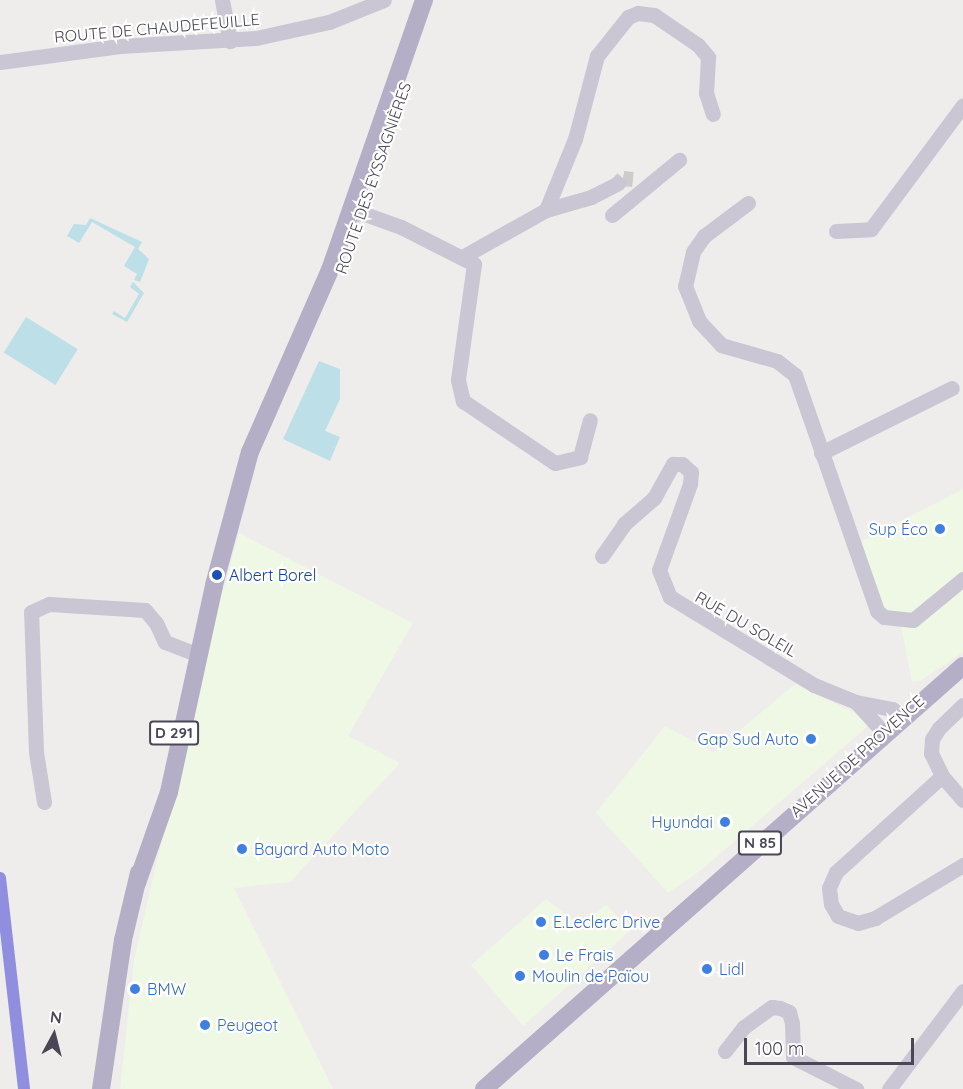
<!DOCTYPE html>
<html>
<head>
<meta charset="utf-8">
<style>
	body { margin:0 }
	#map { position:relative; width:963px; height:1089px; overflow:hidden; background:#eeedeb; font-family:Quicksand,sans-serif }
	div>[style] { position:absolute }
	.commercial>* { inset:0; background:#eef8e5 }
	.green>* { inset:0; background:#bddfe7; transform-origin:0 0 }
	.canal>* { height:12px; margin:-6px; padding:0 6px; transform-origin:6px; border-radius:6px; background:#908fdf }
	.minor-tunnel>* { height:15px; margin-top:-7.5px; transform-origin:0; background:repeating-linear-gradient(90deg,#cdcccd 0 15px,transparent 0 23px) }
	.minor>* { height:15px; margin:-7.5px; padding:0 7.5px; transform-origin:7.5px; border-radius:7.5px; background:#cac6d4 }
	.major>* { height:18px; margin:-9px; padding:0 9px; transform-origin:9px; border-radius:9px; background:#b5aec7 }
	.dots>* { width:16px; height:16px; translate:-50% -50%; box-sizing:border-box; border:3px solid #fff; border-radius:50% }
	span { translate:-50% -50%; white-space:nowrap; text-align:center; line-height:1.15; -webkit-text-stroke:4.5px #fff; paint-order:stroke }
	.shield-label span { padding:2px 4px; background:#fff; border:2px solid; border-radius:4px; -webkit-text-stroke-width:0 }
	.shield-label { font-size:15px; color:#4a4656; font-weight:700 }
	.street-label { font-size:16px; color:#4a4656 }
	.shop-label { font-size:16px; color:#366cbe }
	.right { translate:-100% -50%; text-align:right }
	.left { translate:0 -50%; text-align:left }
	.transit-label { font-size:16px; color:#164399 }
	.north { position:absolute; left:24px; top:1005px; width:60px; height:60px; -webkit-text-stroke:4px #fff; paint-order:stroke; rotate:7deg; font-size:16px; font-weight:700; line-height:24px; text-align:center; color:#4a4656 }
	.north::after { content:''; display:block; margin:auto; width:21px; height:27px; background:#4a4656; clip-path:polygon(50% 0,100% 100%,50% 72%,0 100%) }
	.scale { position:absolute; left:744px; top:1038px; width:170px; height:27px; box-sizing:border-box; border:3px solid #4a4656; border-top:0; padding-left:8px; font-size:18px; line-height:21px; white-space:nowrap; color:#4a4656; -webkit-text-stroke:4px #fff; paint-order:stroke }
</style>
</head>
<body>
<div id="map">
	<div class="commercial">
		<div style="clip-path:polygon(963px 489px,963px 652px,920px 681px,912px 682px,901px 626px,884px 607px,860px 542px)"></div>
		<div style="clip-path:polygon(239px 533px,413px 623px,348px 736px,400px 763px,290px 882px,234px 888px,333px 1089px,120px 1089px,134px 960px,202px 668px)"></div>
		<div style="clip-path:polygon(795px 684px,861px 716px,869px 725px,700px 871px,668px 893px,596px 813px,665px 726px,714px 752px)"></div>
		<div style="clip-path:polygon(546px 899px,579px 925px,606px 905px,631px 930px,523px 1026px,471px 965px)"></div>
	</div>
	<div class="green">
		<div style="clip-path:polygon(90px 218px,142px 242px,138px 249px,149px 259px,140px 282px,134px 280px,137px 274px,124px 266px,135px 247px,92px 222px,79px 243px,67px 236px,74px 224px,86px 225px)"></div>
		<div style="clip-path:polygon(133px 282px,144px 293px,127px 322px,112px 314px,114px 311px,125px 318px,139px 294px,130px 287px)"></div>
		<div style="left:26px;top:317px;width:61px;height:42px;rotate:32deg"></div>
		<div style="clip-path:polygon(319px 361px,340px 369px,340px 399px,325px 431px,340px 437px,330px 461px,283px 439px)"></div>
	</div>
	<div class="canal">
		<div style="left:0;top:878px;width:212px;rotate:83.5deg"></div>
	</div>
	<div class="minor-tunnel">
		<div style="left:618px;top:183px;width:7px;rotate:-45deg"></div>
		<div style="left:623px;top:178px;width:10px;rotate:6deg"></div>
	</div>
	<div class="minor">
		<div style="left:222px;top:0;width:42px;rotate:79deg"></div>
		<div style="left:0;top:62px;width:121px;rotate:-7.6deg"></div>
		<div style="left:120px;top:46px;width:136px;rotate:-3.4deg"></div>
		<div style="left:256px;top:38px;width:75px;rotate:-12.4deg"></div>
		<div style="left:329px;top:22px;width:59px;rotate:-21.8deg"></div>
		<div style="left:748px;top:203px;width:55px;rotate:143.1deg"></div>
		<div style="left:704px;top:236px;width:19px;rotate:125deg"></div>
		<div style="left:693px;top:252px;width:35px;rotate:103deg"></div>
		<div style="left:685px;top:286px;width:38px;rotate:68deg"></div>
		<div style="left:699px;top:321px;width:33px;rotate:47deg"></div>
		<div style="left:721px;top:345px;width:58px;rotate:15.9deg"></div>
		<div style="left:777px;top:361px;width:23px;rotate:38deg"></div>
		<div style="left:795px;top:375px;width:250px;rotate:70.8deg"></div>
		<div style="left:877px;top:611px;width:9px;rotate:41deg"></div>
		<div style="left:884px;top:617px;width:29px;rotate:6deg"></div>
		<div style="left:913px;top:620px;width:65px;rotate:-39.4deg"></div>
		<div style="left:546px;top:210px;width:47px;rotate:-16.1deg"></div>
		<div style="left:591px;top:197px;width:30px;rotate:-27deg"></div>
		<div style="left:612px;top:215px;width:87px;rotate:-39.4deg"></div>
		<div style="left:348px;top:217px;width:15px;rotate:-16deg"></div>
		<div style="left:362px;top:213px;width:41px;rotate:19.7deg"></div>
		<div style="left:401px;top:227px;width:82px;rotate:26.9deg"></div>
		<div style="left:474px;top:264px;width:117px;rotate:97.9deg"></div>
		<div style="left:458px;top:380px;width:22px;rotate:77deg"></div>
		<div style="left:463px;top:401px;width:111px;rotate:34deg"></div>
		<div style="left:555px;top:463px;width:26px;rotate:-13deg"></div>
		<div style="left:580px;top:457px;width:38px;rotate:-75deg"></div>
		<div style="left:836px;top:231px;width:35px;rotate:-3deg"></div>
		<div style="left:871px;top:229px;width:154px;rotate:-53.4deg"></div>
		<div style="left:464px;top:256px;width:94px;rotate:-29.3deg"></div>
		<div style="left:546px;top:210px;width:77px;rotate:-67.8deg"></div>
		<div style="left:575px;top:139px;width:86px;rotate:-75.2deg"></div>
		<div style="left:597px;top:56px;width:50px;rotate:-51.5deg"></div>
		<div style="left:628px;top:17px;width:11px;rotate:-22deg"></div>
		<div style="left:638px;top:13px;width:16px;rotate:7deg"></div>
		<div style="left:654px;top:15px;width:53px;rotate:34.3deg"></div>
		<div style="left:698px;top:45px;width:16px;rotate:50deg"></div>
		<div style="left:708px;top:57px;width:36px;rotate:93deg"></div>
		<div style="left:706px;top:93px;width:22px;rotate:72deg"></div>
		<div style="left:821px;top:453px;width:146px;rotate:-26.4deg"></div>
		<div style="left:602px;top:556px;width:39px;rotate:-55deg"></div>
		<div style="left:624px;top:524px;width:40px;rotate:-41deg"></div>
		<div style="left:654px;top:498px;width:39px;rotate:-61deg"></div>
		<div style="left:673px;top:464px;width:9px"></div>
		<div style="left:682px;top:464px;width:12px;rotate:42deg"></div>
		<div style="left:691px;top:472px;width:12px;rotate:95deg"></div>
		<div style="left:690px;top:484px;width:91px;rotate:109.8deg"></div>
		<div style="left:659px;top:570px;width:29px;rotate:68deg"></div>
		<div style="left:670px;top:597px;width:169px;rotate:31.4deg"></div>
		<div style="left:814px;top:685px;width:45px;rotate:22deg"></div>
		<div style="left:856px;top:702px;width:37px;rotate:11deg"></div>
		<div style="left:892px;top:709px;width:12px;rotate:35deg"></div>
		<div style="left:856px;top:702px;width:40px;rotate:48deg"></div>
		<div style="left:963px;top:705px;width:33px;rotate:136deg"></div>
		<div style="left:939px;top:728px;width:13px;rotate:122deg"></div>
		<div style="left:932px;top:739px;width:14px;rotate:94deg"></div>
		<div style="left:931px;top:753px;width:25px;rotate:64deg"></div>
		<div style="left:942px;top:776px;width:32px;rotate:49deg"></div>
		<div style="left:942px;top:776px;width:143px;rotate:137.8deg"></div>
		<div style="left:836px;top:872px;width:17px;rotate:114deg"></div>
		<div style="left:829px;top:888px;width:16px;rotate:83deg"></div>
		<div style="left:831px;top:904px;width:14px;rotate:60deg"></div>
		<div style="left:838px;top:916px;width:21px;rotate:19deg"></div>
		<div style="left:858px;top:923px;width:18px;rotate:-16deg"></div>
		<div style="left:875px;top:918px;width:103px;rotate:-31.1deg"></div>
		<div style="left:44px;top:802px;width:51px;rotate:-99.1deg"></div>
		<div style="left:36px;top:752px;width:140px;rotate:-92deg"></div>
		<div style="left:31px;top:612px;width:20px;rotate:-24deg"></div>
		<div style="left:49px;top:604px;width:96px;rotate:3.6deg"></div>
		<div style="left:145px;top:610px;width:17px;rotate:50deg"></div>
		<div style="left:156px;top:623px;width:21px;rotate:65deg"></div>
		<div style="left:165px;top:642px;width:25px;rotate:21deg"></div>
		<div style="left:725px;top:1051px;width:31px;rotate:-52deg"></div>
		<div style="left:744px;top:1027px;width:34px;rotate:-36deg"></div>
		<div style="left:772px;top:1007px;width:8px;rotate:7deg"></div>
		<div style="left:780px;top:1008px;width:10px;rotate:24deg"></div>
		<div style="left:789px;top:1012px;width:11px;rotate:75deg"></div>
		<div style="left:792px;top:1023px;width:34px;rotate:88deg"></div>
		<div style="left:793px;top:1057px;width:71px;rotate:26.9deg"></div>
		<div style="left:889px;top:1089px;width:123px;rotate:-52.9deg"></div>
	</div>
	<div class="major">
		<div style="left:137px;top:883px;width:96px;rotate:-70.6deg"></div>
		<div style="left:169px;top:792px;width:212px;rotate:-77.7deg"></div>
		<div style="left:214px;top:585px;width:138px;rotate:-74.9deg"></div>
		<div style="left:250px;top:452px;width:199px;rotate:-66.3deg"></div>
		<div style="left:330px;top:270px;width:286px;rotate:-70.8deg"></div>
		<div style="left:101px;top:1089px;width:151px;rotate:-81.6deg"></div>
		<div style="left:123px;top:940px;width:69px;rotate:-76.6deg"></div>
		<div style="left:484px;top:1089px;width:639px;rotate:-41.45deg"></div>
	</div>
	<div class="dots">
		<div style="left:940px;top:529px;background:#3f7fe0"></div>
		<div style="left:217px;top:575px;background:#1a4fb4"></div>
		<div style="left:811px;top:739px;background:#3f7fe0"></div>
		<div style="left:725px;top:822px;background:#3f7fe0"></div>
		<div style="left:242px;top:849px;background:#3f7fe0"></div>
		<div style="left:541px;top:922px;background:#3f7fe0"></div>
		<div style="left:544px;top:955px;background:#3f7fe0"></div>
		<div style="left:707px;top:969px;background:#3f7fe0"></div>
		<div style="left:520px;top:976px;background:#3f7fe0"></div>
		<div style="left:135px;top:989px;background:#3f7fe0"></div>
		<div style="left:205px;top:1025px;background:#3f7fe0"></div>
	</div>
	<div class="shield-label">
		<span style="left:174px;top:733px">D 291</span>
		<span style="left:760px;top:843px">N 85</span>
	</div>
	<div class="street-label">
		<span style="left:157px;top:28px;rotate:-5deg">ROUTE DE CHAUDEFEUILLE</span>
		<span style="left:373px;top:178px;rotate:-71deg">ROUTE DES EYSSAGNIÈRES</span>
		<span style="left:746px;top:624px;rotate:30deg">RUE DU SOLEIL</span>
		<span style="left:857px;top:756px;rotate:-42deg">AVENUE DE PROVENCE</span>
	</div>
	<div class="shop-label">
		<span class="right" style="left:928px;top:529px">Sup Éco</span>
		<span class="right" style="left:799px;top:739px">Gap Sud Auto</span>
		<span class="right" style="left:713px;top:822px">Hyundai</span>
		<span class="left" style="left:254px;top:849px">Bayard Auto Moto</span>
		<span class="left" style="left:553px;top:922px">E.Leclerc Drive</span>
		<span class="left" style="left:556px;top:955px">Le Frais</span>
		<span class="left" style="left:719px;top:969px">Lidl</span>
		<span class="left" style="left:532px;top:976px">Moulin de Païou</span>
		<span class="left" style="left:147px;top:989px">BMW</span>
		<span class="left" style="left:217px;top:1025px">Peugeot</span>
	</div>
	<div class="transit-label">
		<span class="left" style="left:229px;top:575px">Albert Borel</span>
	</div>
	<div class="north">N</div>
	<div class="scale">100 m</div>
</div>
</body>
</html>
